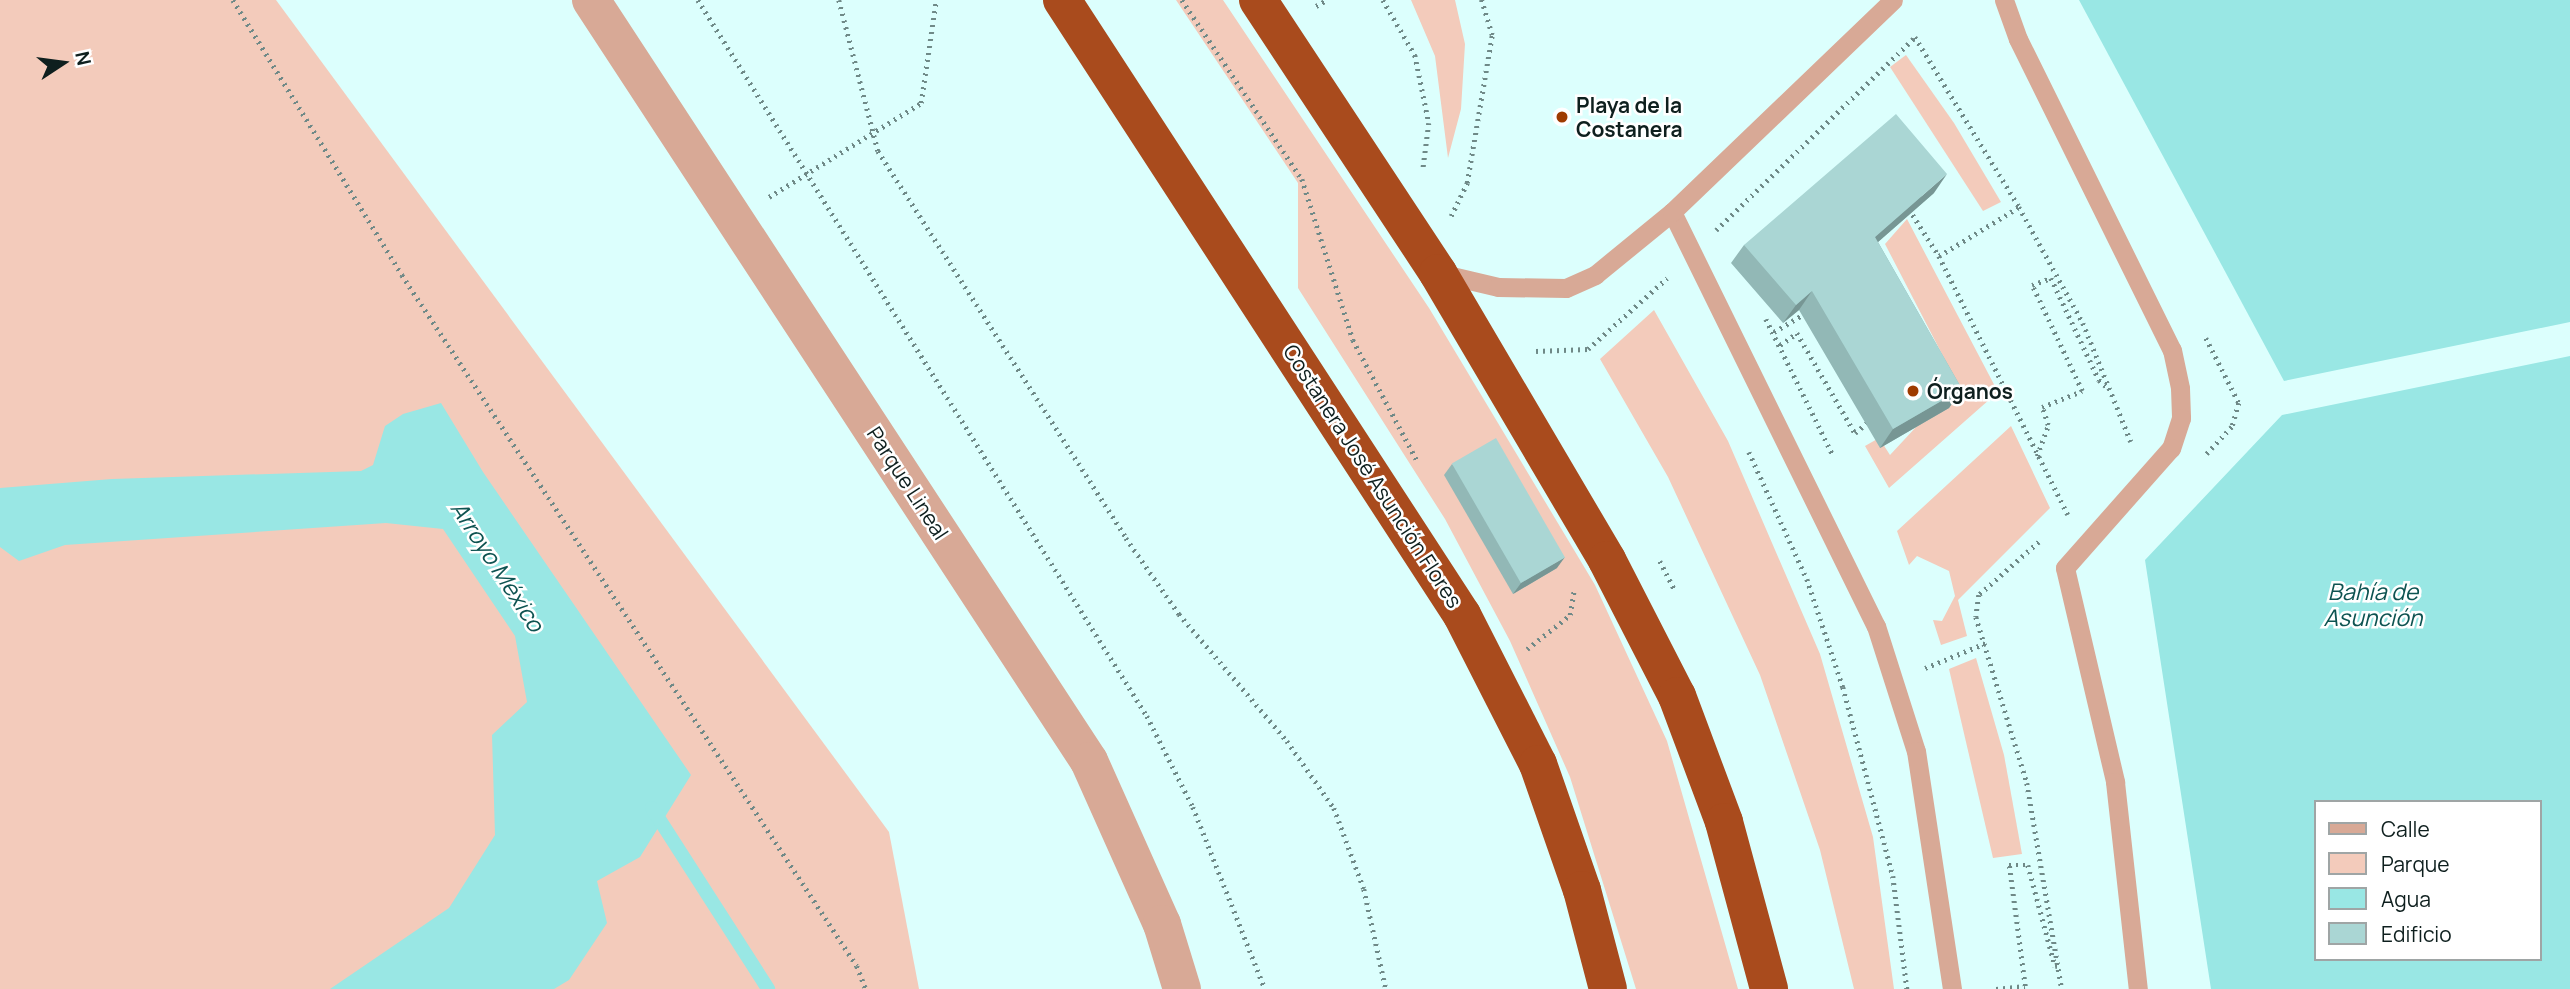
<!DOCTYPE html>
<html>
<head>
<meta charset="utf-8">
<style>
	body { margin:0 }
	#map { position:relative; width:2570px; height:989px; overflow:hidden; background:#dcfffd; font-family:Manrope,sans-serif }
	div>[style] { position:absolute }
	.green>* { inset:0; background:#f3cbbb }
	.water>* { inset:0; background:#99e7e4 }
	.stream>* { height:14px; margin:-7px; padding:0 7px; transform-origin:7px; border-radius:7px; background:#99e7e4 }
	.path>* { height:4.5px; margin-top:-2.25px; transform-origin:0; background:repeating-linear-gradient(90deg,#6f8987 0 2px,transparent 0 7px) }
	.lane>* { height:19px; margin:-9.5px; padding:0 9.5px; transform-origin:9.5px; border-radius:9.5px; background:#d8a996 }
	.street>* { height:38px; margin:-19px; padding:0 19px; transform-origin:19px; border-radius:19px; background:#d8a996 }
	.highway>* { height:38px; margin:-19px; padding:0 19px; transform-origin:19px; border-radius:19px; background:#a94b1d }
	.wall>* { inset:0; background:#92b8b6 }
	.shaded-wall>* { inset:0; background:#779694 }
	.building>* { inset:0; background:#aad6d4; transform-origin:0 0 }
	.dots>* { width:19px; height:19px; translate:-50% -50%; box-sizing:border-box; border:4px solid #fff; border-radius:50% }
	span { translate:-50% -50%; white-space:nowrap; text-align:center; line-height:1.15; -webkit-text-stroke:5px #fff; paint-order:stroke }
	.poi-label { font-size:21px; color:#0e1f1e; font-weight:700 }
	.left { translate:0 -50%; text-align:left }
	.street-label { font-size:21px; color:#0e1f1e }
	.water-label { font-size:23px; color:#0d5351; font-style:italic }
	.legend { position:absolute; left:2314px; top:800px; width:228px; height:161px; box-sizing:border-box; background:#fff; border:2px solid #9fa5a5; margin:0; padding:9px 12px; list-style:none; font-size:21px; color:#0e1f1e }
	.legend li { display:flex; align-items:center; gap:14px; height:35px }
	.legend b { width:35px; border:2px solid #9fa5a5 }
	.north { position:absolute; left:28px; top:28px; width:70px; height:70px; -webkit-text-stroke:5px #fff; paint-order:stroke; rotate:77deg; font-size:19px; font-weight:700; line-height:28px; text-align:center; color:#0e1f1e }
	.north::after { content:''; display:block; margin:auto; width:24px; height:32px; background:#0e1f1e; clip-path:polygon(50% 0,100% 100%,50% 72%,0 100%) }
</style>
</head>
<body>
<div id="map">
	<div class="green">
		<div style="clip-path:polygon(0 0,276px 0,889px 832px,919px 989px,0 989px)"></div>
		<div style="clip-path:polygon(1176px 0,1223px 0,1429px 308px,1595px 585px,1667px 741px,1738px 989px,1636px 989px,1570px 777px,1510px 641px,1445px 519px,1298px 288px,1298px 183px)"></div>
		<div style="clip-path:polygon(1411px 0,1455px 0,1465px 44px,1461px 109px,1448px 158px,1435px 56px)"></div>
		<div style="clip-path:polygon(1906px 55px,1954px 123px,2001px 202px,1983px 211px,1890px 67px)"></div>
		<div style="clip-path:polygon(1907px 219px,1998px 392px,1889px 488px,1865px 446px,1879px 438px,1890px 455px,1957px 383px,1885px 244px)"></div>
		<div style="clip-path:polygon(1654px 310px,1728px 441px,1820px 654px,1873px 837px,1894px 989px,1854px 989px,1820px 850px,1760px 675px,1668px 477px,1600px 359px)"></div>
		<div style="clip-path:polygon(2011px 426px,2050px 508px,1958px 600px,1967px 636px,1941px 645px,1933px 620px,1942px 621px,1955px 596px,1949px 571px,1917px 556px,1909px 565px,1897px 531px)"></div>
		<div style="clip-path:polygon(1976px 658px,2004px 755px,2022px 854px,1993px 858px,1949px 669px)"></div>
	</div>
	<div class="water">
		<div style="clip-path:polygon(2079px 0,2570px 0,2570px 322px,2284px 381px)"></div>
		<div style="clip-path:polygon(evenodd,2570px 356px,2570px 989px,2211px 989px,2145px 560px,2282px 415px,2570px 356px,2316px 802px,2540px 802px,2540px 959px,2316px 959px,2316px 802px)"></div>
		<div style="clip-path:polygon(441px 403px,483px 472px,691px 775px,640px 857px,597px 881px,607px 923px,569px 980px,554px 989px,330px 989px,449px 908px,495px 835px,492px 735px,527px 702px,515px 636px,443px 529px,386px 523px,65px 545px,19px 561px,0 547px,0 488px,112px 479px,361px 471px,373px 465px,385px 426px,403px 414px)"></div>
	</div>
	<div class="stream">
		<div style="left:652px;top:808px;width:215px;rotate:57.3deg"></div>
	</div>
	<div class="path">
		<div style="left:233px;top:0;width:323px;rotate:58.4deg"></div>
		<div style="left:402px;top:275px;width:827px;rotate:56.64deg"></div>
		<div style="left:857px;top:966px;width:25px;rotate:69deg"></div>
		<div style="left:698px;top:0;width:845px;rotate:57.91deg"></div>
		<div style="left:1147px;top:716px;width:102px;rotate:63.2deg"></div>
		<div style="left:1193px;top:807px;width:196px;rotate:68.4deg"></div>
		<div style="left:839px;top:0;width:156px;rotate:75.5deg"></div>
		<div style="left:878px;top:151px;width:460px;rotate:57.3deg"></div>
		<div style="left:1126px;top:538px;width:93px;rotate:55.1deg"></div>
		<div style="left:1179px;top:614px;width:167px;rotate:49.6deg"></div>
		<div style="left:1287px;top:741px;width:82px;rotate:55deg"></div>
		<div style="left:1334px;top:808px;width:86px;rotate:69.7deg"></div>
		<div style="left:1364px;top:889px;width:102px;rotate:77.6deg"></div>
		<div style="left:1182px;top:0;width:216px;rotate:56.2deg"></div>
		<div style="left:1302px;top:179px;width:169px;rotate:72.4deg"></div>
		<div style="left:1353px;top:340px;width:138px;rotate:62deg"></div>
		<div style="left:1383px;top:0;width:64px;rotate:59.8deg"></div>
		<div style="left:1415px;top:55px;width:69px;rotate:78.4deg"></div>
		<div style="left:1429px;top:123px;width:47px;rotate:97.3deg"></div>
		<div style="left:1316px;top:6px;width:13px;rotate:-29deg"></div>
		<div style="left:769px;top:197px;width:179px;rotate:-31.7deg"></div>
		<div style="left:921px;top:103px;width:104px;rotate:-81.7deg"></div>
		<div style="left:1909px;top:209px;width:56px;rotate:57.4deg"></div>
		<div style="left:1939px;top:256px;width:289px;rotate:63.5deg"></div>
		<div style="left:1451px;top:216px;width:37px;rotate:-64deg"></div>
		<div style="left:1467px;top:183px;width:150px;rotate:-80.4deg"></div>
		<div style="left:1492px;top:35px;width:37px;rotate:-107deg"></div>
		<div style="left:1716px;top:230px;width:277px;rotate:-44.1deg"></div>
		<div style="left:1915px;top:37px;width:199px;rotate:58.5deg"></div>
		<div style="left:2019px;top:207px;width:132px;rotate:61.1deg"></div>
		<div style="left:2083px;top:323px;width:128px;rotate:68deg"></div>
		<div style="left:1939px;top:256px;width:94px;rotate:-31.5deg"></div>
		<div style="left:1766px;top:319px;width:152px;rotate:63.8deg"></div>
		<div style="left:1774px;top:332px;width:39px;rotate:-31deg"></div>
		<div style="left:2206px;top:338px;width:73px;rotate:63.1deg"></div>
		<div style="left:2239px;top:403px;width:25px;rotate:106deg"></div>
		<div style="left:2232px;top:427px;width:37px;rotate:133deg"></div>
		<div style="left:1780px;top:345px;width:21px;rotate:-35deg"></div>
		<div style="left:1797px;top:333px;width:116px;rotate:59.9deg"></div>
		<div style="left:1855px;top:433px;width:17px;rotate:-40deg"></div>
		<div style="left:1536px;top:351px;width:52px;rotate:-2.2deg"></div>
		<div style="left:1588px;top:349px;width:106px;rotate:-41.9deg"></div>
		<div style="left:1749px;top:452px;width:140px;rotate:65.5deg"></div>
		<div style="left:1807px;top:579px;width:114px;rotate:71.6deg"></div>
		<div style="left:1843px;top:687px;width:196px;rotate:75.2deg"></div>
		<div style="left:1893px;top:876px;width:114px;rotate:82.9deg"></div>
		<div style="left:2037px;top:456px;width:33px;rotate:-70deg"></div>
		<div style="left:2048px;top:425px;width:19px;rotate:-108deg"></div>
		<div style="left:2042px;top:407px;width:43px;rotate:-21.8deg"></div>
		<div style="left:2082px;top:391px;width:117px;rotate:-115.3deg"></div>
		<div style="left:2032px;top:285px;width:20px;rotate:-20deg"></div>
		<div style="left:2051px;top:278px;width:113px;rotate:64.8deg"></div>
		<div style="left:2099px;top:380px;width:13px;rotate:42deg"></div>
		<div style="left:2039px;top:542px;width:80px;rotate:138.5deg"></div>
		<div style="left:1979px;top:595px;width:22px;rotate:98deg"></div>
		<div style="left:1976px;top:617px;width:174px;rotate:72.9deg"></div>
		<div style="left:2027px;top:783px;width:209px;rotate:80.4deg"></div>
		<div style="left:1660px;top:561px;width:34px;rotate:63deg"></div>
		<div style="left:1527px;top:649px;width:55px;rotate:-38.3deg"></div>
		<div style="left:1570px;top:615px;width:24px;rotate:-81deg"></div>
		<div style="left:1925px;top:668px;width:66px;rotate:-22.3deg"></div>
		<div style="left:1996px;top:989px;width:29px;rotate:-6deg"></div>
		<div style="left:2025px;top:986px;width:122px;rotate:-97.5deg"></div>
		<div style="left:2009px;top:865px;width:19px"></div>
		<div style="left:2028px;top:865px;width:105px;rotate:75deg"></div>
		<div style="left:2055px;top:966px;width:5px;rotate:-11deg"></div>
	</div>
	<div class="lane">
		<div style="left:2004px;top:0;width:41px;rotate:70.3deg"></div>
		<div style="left:2018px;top:39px;width:347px;rotate:63.7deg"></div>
		<div style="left:2172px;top:350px;width:39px;rotate:78deg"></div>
		<div style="left:2180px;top:388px;width:30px;rotate:88deg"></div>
		<div style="left:2181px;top:418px;width:32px;rotate:108deg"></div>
		<div style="left:2171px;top:448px;width:160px;rotate:131.5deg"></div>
		<div style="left:2065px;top:568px;width:220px;rotate:76.8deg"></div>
		<div style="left:2115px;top:782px;width:208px;rotate:83.7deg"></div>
		<div style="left:1672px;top:212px;width:462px;rotate:63.8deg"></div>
		<div style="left:1876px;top:626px;width:131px;rotate:72.3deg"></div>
		<div style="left:1916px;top:751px;width:241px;rotate:81.4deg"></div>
		<div style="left:1439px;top:273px;width:61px;rotate:13.3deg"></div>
		<div style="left:1498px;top:287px;width:68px;rotate:0.8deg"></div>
		<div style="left:1566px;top:288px;width:32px;rotate:-24deg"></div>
		<div style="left:1595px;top:275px;width:99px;rotate:-39.3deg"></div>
		<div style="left:1672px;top:212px;width:306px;rotate:-43.8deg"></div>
	</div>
	<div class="street">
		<div style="left:591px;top:0;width:909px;rotate:56.8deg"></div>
		<div style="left:1089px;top:761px;width:179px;rotate:65.9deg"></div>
		<div style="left:1162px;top:924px;width:68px;rotate:72.9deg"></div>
	</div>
	<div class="highway">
		<div style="left:1062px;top:0;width:734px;rotate:56.96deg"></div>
		<div style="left:1462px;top:615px;width:167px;rotate:63deg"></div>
		<div style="left:1538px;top:764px;width:133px;rotate:70.8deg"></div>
		<div style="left:1582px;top:890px;width:102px;rotate:75.3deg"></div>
		<div style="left:1258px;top:0;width:327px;rotate:56.6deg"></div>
		<div style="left:1438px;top:273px;width:333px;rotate:59.5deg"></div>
		<div style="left:1607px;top:560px;width:153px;rotate:62.8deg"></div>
		<div style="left:1677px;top:696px;width:134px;rotate:69.5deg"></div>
		<div style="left:1724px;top:822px;width:173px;rotate:74.9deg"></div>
	</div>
	<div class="wall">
		<div style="clip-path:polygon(1934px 193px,1878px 242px,1962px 389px,1949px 408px,1880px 448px,1799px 310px,1783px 323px,1731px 263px,1744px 245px)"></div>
		<div style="clip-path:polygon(1452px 464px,1557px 568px,1513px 594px,1444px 475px)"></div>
	</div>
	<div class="shaded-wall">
		<div style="clip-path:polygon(1947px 174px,1934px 193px,1862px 256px,1875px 237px)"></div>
		<div style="clip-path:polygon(1812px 291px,1799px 310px,1783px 323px,1796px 305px)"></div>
		<div style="clip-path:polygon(1962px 389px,1949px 408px,1880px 448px,1893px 429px)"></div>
		<div style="clip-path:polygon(1565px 557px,1557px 568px,1513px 594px,1521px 583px)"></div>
	</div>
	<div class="building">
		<div style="clip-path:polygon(1896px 114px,1947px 174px,1875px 237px,1962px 389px,1893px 429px,1812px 291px,1796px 305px,1744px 245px)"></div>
		<div style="left:1496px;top:438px;width:138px;height:51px;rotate:60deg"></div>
	</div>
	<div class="dots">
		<div style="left:1562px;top:117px;background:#9e3b00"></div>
		<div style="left:1913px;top:391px;background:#9e3b00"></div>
	</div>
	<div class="poi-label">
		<span class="left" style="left:1576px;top:117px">Playa de la<br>Costanera</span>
		<span class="left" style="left:1927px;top:391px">Órganos</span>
	</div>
	<div class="street-label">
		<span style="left:1373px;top:476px;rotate:57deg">Costanera José Asunción Flores</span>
		<span style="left:908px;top:483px;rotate:57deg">Parque Lineal</span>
	</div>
	<div class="water-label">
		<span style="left:498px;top:566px;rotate:57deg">Arroyo México</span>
		<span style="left:2373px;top:604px">Bahía de<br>Asunción</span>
	</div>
	<ul class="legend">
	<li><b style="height:9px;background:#d8a996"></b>Calle</li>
	<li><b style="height:19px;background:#f3cbbb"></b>Parque</li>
	<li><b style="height:19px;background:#99e7e4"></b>Agua</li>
	<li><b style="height:19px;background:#aad6d4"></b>Edificio</li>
	</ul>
	<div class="north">N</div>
</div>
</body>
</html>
